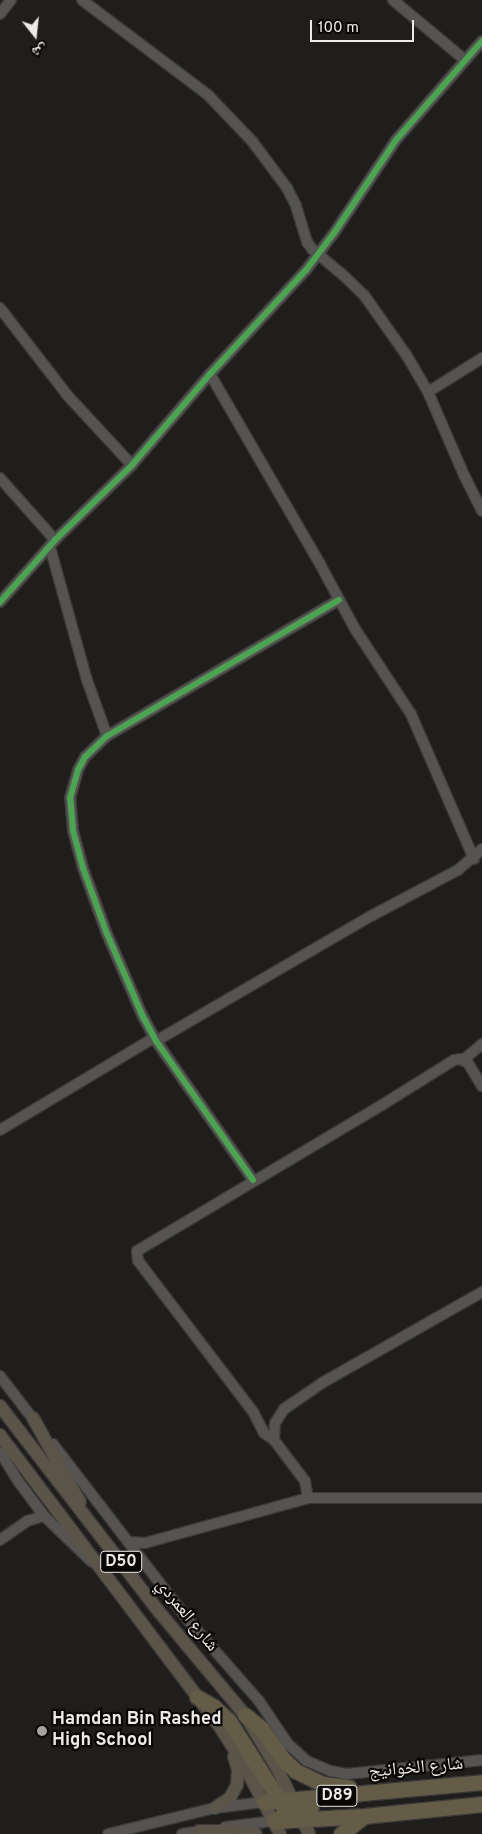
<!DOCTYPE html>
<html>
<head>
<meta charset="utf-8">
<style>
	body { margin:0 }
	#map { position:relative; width:482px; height:1834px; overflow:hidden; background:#1f1e1c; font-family:Overpass,"Noto Naskh Arabic",sans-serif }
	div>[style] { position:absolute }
	.roads { filter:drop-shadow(1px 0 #3a3937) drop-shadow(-1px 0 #3a3937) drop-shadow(0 1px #3a3937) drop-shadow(0 -1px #3a3937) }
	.minor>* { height:10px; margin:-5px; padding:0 5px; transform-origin:5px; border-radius:5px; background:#555453 }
	.major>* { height:12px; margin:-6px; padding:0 6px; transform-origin:6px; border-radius:6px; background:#5b5549 }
	.highway>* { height:15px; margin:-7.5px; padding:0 7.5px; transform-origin:7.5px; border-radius:7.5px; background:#655c48 }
	.cycleway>* { height:6px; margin:-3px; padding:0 3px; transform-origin:3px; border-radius:3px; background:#4ca352 }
	.dots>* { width:14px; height:14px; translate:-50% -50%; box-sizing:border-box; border:2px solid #090807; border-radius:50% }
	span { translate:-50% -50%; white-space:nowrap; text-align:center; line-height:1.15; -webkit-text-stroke:4.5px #090807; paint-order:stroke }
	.shield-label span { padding:1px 4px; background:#090807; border:1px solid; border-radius:4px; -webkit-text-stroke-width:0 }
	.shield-label { font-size:16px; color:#edebe9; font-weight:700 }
	.street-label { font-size:18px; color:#edebe9 }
	.poi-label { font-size:18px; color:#edebe9; font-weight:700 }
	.left { translate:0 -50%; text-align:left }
	.north { position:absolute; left:10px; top:10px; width:50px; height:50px; -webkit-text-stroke:4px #090807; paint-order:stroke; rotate:164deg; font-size:14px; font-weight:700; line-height:20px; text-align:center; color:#edebe9 }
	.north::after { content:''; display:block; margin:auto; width:18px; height:22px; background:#edebe9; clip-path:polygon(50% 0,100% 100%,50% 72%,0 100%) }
	.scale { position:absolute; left:310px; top:20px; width:104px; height:22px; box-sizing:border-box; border:2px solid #edebe9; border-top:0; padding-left:6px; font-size:15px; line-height:18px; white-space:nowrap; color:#edebe9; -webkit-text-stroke:4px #090807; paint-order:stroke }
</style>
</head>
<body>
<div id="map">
	<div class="roads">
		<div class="minor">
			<div style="left:82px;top:0;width:158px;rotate:37deg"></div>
			<div style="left:208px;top:95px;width:64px;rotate:46.3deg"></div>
			<div style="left:252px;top:141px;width:59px;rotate:53.3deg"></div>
			<div style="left:287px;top:188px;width:20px;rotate:63deg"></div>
			<div style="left:296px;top:206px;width:38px;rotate:73deg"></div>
			<div style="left:307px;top:242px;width:9px;rotate:54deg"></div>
			<div style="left:312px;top:249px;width:39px;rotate:40deg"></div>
			<div style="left:342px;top:274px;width:30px;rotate:44deg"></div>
			<div style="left:364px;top:295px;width:75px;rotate:54.8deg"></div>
			<div style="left:407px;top:356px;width:42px;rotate:59.7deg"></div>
			<div style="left:428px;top:392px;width:90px;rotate:66.6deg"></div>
			<div style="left:464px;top:475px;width:40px;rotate:63.4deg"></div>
			<div style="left:393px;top:0;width:94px;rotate:39.8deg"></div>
			<div style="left:0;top:14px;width:18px;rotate:-52deg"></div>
			<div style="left:0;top:308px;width:111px;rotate:52.3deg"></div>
			<div style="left:68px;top:396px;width:94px;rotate:47.2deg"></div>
			<div style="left:210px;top:374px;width:220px;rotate:59.9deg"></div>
			<div style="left:320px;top:564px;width:74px;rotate:61.7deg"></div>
			<div style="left:355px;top:629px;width:102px;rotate:56.6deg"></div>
			<div style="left:411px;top:714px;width:158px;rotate:66.5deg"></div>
			<div style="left:428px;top:392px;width:64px;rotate:-32.2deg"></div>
			<div style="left:0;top:478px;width:83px;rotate:48.4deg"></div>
			<div style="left:50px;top:547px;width:138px;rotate:74.5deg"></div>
			<div style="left:87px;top:680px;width:59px;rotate:70.3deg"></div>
			<div style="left:0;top:602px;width:83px;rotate:-48.4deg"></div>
			<div style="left:55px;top:540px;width:107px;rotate:-44.2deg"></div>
			<div style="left:132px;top:465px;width:120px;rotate:-49.4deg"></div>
			<div style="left:210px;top:374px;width:142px;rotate:-47.3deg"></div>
			<div style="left:306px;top:270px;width:46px;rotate:-52.9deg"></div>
			<div style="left:334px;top:233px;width:112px;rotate:-56.3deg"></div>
			<div style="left:396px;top:140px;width:131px;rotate:-49deg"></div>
			<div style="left:156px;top:1041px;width:249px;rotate:-30.2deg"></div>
			<div style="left:371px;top:916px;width:98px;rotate:-27.9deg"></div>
			<div style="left:458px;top:870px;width:32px;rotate:-41deg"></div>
			<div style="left:463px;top:1060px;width:25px;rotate:-40deg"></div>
			<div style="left:0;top:1130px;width:179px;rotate:-30.9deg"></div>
			<div style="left:253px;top:1180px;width:169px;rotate:-124.9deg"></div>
			<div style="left:156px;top:1041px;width:27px;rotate:-118deg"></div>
			<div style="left:143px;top:1017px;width:90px;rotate:-113.4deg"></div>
			<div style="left:107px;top:934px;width:70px;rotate:-110deg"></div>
			<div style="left:83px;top:868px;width:39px;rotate:-105deg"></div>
			<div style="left:73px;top:830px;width:32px;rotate:-95deg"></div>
			<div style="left:70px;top:798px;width:29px;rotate:-74deg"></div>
			<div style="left:78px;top:770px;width:15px;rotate:-62deg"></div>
			<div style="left:85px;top:757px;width:30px;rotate:-44deg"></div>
			<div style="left:107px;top:736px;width:269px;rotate:-30.4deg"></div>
			<div style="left:0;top:1376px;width:59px;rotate:52.5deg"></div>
			<div style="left:274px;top:1440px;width:12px;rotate:-145deg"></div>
			<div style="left:264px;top:1433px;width:22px;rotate:-117deg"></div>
			<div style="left:254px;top:1413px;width:191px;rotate:-127.3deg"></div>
			<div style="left:138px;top:1261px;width:10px;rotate:-96deg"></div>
			<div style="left:137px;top:1251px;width:285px;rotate:-30.8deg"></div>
			<div style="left:382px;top:1105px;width:85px;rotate:-32deg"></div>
			<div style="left:454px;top:1060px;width:7px;rotate:-8deg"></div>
			<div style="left:461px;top:1059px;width:8px;rotate:30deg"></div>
			<div style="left:468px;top:1063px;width:27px;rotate:59deg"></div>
			<div style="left:53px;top:1444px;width:223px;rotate:52.5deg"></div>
			<div style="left:189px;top:1621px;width:106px;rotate:48.8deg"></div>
			<div style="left:259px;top:1701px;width:52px;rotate:56deg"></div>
			<div style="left:288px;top:1744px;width:25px;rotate:42deg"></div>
			<div style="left:307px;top:1761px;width:25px;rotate:23deg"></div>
			<div style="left:330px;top:1771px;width:17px;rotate:10deg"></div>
			<div style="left:347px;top:1774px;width:136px;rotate:-5.9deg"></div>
			<div style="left:0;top:1452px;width:34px;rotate:58deg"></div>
			<div style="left:18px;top:1481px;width:44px;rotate:53.4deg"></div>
			<div style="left:44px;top:1516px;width:66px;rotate:43.8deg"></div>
			<div style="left:308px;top:1498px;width:17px;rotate:-100deg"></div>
			<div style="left:305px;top:1481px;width:51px;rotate:-127.1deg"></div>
			<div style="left:274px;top:1440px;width:17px;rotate:-87deg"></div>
			<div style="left:275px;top:1423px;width:17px;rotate:-57deg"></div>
			<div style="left:284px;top:1409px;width:46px;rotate:-34.4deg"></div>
			<div style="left:322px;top:1383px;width:184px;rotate:-29.6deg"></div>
			<div style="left:0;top:1540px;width:33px;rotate:-35deg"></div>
			<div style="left:27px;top:1521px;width:18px;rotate:-16deg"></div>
			<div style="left:128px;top:1542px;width:17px;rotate:3deg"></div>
			<div style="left:145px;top:1543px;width:169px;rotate:-15.4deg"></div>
			<div style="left:308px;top:1498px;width:174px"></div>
			<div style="left:225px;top:1827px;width:49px;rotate:-7deg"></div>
			<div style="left:108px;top:1834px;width:110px;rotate:-13.7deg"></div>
			<div style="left:215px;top:1808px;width:49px;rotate:-7deg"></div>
			<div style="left:182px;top:1834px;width:24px;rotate:-9deg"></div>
		</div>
		<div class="major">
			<div style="left:0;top:1406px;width:262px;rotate:52.3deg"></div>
			<div style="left:160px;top:1613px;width:133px;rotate:50.2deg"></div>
			<div style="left:245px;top:1715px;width:62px;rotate:58.9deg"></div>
			<div style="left:277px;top:1768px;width:73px;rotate:64.1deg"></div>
			<div style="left:33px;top:1418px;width:96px;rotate:60.8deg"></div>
			<div style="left:0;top:1435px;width:369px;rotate:53deg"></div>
			<div style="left:222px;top:1730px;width:41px;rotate:57.8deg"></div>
			<div style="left:244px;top:1765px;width:78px;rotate:62.4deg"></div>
			<div style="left:215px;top:1808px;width:18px;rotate:-34deg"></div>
			<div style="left:230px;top:1798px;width:15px;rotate:-62deg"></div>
			<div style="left:237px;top:1785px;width:15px;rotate:-86deg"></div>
			<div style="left:238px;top:1770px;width:14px;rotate:-107deg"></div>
			<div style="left:199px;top:1831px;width:39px"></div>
			<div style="left:238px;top:1831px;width:18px;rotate:9deg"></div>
		</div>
		<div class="highway">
			<div style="left:197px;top:1697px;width:20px;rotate:30deg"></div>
			<div style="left:214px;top:1707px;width:21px;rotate:43deg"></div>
			<div style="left:229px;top:1721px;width:101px;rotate:57.6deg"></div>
			<div style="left:245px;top:1715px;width:22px;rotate:39deg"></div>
			<div style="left:262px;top:1729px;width:38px;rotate:55deg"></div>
			<div style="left:284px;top:1760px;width:16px;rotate:43deg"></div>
			<div style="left:296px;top:1771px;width:30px;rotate:26deg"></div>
			<div style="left:323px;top:1784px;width:26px;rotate:7deg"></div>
			<div style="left:264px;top:1802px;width:219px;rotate:-5.2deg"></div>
			<div style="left:274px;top:1821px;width:20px;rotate:-33deg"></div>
			<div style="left:291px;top:1810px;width:20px;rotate:-6deg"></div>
			<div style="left:274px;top:1821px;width:90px;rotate:-3.2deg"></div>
			<div style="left:364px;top:1816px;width:119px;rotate:-5.8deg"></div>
			<div style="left:341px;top:1834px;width:28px;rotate:-38deg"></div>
		</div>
	</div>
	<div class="cycleway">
		<div style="left:0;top:602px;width:83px;rotate:-48.4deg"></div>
		<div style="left:55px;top:540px;width:107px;rotate:-44.2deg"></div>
		<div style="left:132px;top:465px;width:120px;rotate:-49.4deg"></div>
		<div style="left:210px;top:374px;width:142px;rotate:-47.3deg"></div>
		<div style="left:306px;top:270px;width:46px;rotate:-52.9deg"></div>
		<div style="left:334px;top:233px;width:112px;rotate:-56.3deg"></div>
		<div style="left:396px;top:140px;width:131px;rotate:-49deg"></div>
		<div style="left:253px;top:1180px;width:169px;rotate:-124.9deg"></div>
		<div style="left:156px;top:1041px;width:27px;rotate:-118deg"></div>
		<div style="left:143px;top:1017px;width:90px;rotate:-113.4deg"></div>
		<div style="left:107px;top:934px;width:70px;rotate:-110deg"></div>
		<div style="left:83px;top:868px;width:39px;rotate:-105deg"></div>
		<div style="left:73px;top:830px;width:32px;rotate:-95deg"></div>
		<div style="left:70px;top:798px;width:29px;rotate:-74deg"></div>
		<div style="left:78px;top:770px;width:15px;rotate:-62deg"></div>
		<div style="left:85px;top:757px;width:30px;rotate:-44deg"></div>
		<div style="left:107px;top:736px;width:269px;rotate:-30.4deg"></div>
	</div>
	<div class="dots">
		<div style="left:42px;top:1731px;background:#a5a3a1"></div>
	</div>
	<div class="shield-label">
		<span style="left:121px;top:1562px">D50</span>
		<span style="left:337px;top:1796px">D89</span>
	</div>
	<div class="street-label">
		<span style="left:186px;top:1616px;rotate:51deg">شارع العمردي</span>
		<span style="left:416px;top:1769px;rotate:-5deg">شارع الخوانيج</span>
	</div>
	<div class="poi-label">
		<span class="left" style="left:52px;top:1731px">Hamdan Bin Rashed<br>High School</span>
	</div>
	<div class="north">ش</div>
	<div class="scale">100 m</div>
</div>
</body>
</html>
